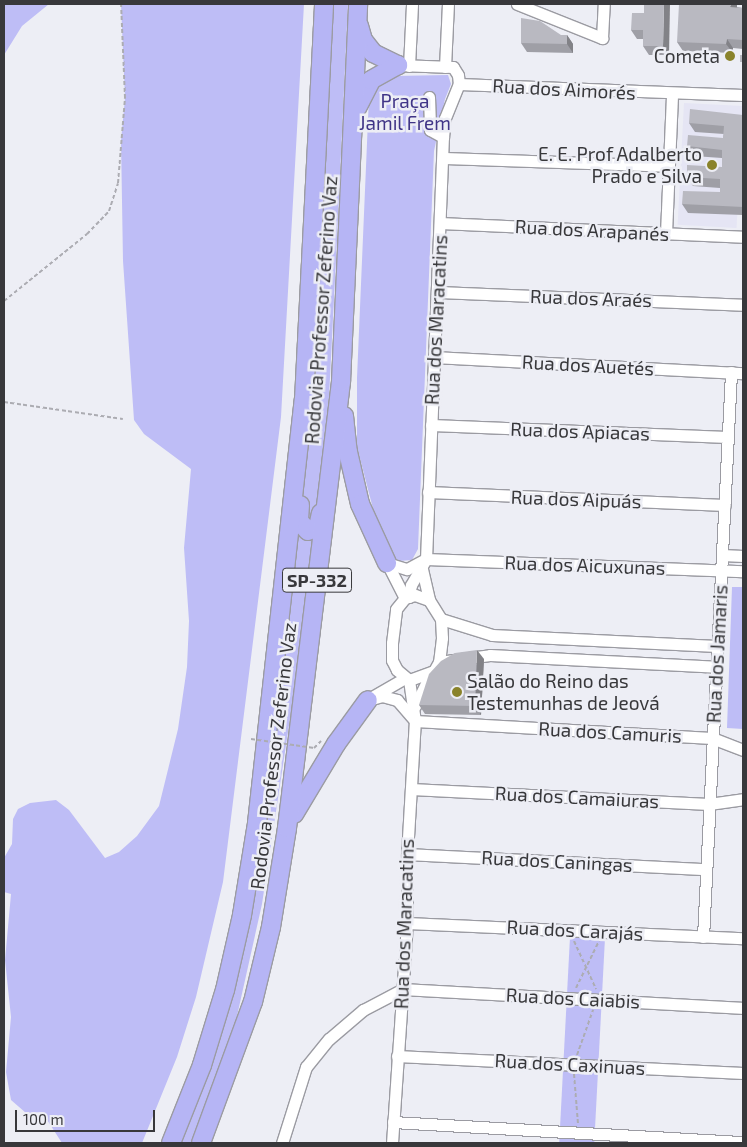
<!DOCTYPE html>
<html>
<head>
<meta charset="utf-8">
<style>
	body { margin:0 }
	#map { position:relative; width:747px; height:1147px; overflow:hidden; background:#edeef5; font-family:"Exo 2",sans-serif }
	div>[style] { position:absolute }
	.built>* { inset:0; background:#e5e5f4; transform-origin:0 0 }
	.green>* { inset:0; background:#bebdf6; transform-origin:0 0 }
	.path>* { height:2px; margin-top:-1px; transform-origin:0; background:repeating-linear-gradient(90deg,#acacb2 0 4px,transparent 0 6.5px) }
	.roads { filter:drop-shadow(1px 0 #9b9ba2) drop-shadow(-1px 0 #9b9ba2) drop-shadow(0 1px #9b9ba2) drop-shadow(0 -1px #9b9ba2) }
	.minor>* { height:11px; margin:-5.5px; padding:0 5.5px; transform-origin:5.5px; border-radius:5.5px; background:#fff }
	.highway>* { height:18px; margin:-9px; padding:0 9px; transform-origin:9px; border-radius:9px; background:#b6b5f5 }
	.path-bridge>* { height:2px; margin-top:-1px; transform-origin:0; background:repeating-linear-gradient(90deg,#acacb2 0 4px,transparent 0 6.5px) }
	.wall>* { inset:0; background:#9f9fa6 }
	.shaded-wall>* { inset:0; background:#828287 }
	.building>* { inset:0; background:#b9b9c1; transform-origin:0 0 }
	.dots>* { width:14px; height:14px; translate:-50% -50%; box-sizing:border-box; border:2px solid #edeef5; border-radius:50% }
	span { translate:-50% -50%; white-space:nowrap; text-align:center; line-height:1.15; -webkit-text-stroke:5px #edeef5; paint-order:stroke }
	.shield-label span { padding:1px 4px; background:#edeef5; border:1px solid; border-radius:4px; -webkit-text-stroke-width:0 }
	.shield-label { font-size:18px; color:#38383b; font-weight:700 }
	.poi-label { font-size:19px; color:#38383b }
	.right { translate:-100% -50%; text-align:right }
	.left { translate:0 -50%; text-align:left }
	.street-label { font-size:19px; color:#38383b }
	.park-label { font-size:19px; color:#403587 }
	.frame { position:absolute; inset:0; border:5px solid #38383b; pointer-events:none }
	.scale { position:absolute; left:15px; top:1110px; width:140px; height:22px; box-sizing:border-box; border:2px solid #38383b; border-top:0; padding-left:6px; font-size:15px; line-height:18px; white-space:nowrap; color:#38383b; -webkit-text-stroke:4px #edeef5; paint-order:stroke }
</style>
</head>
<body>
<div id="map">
	<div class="built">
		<div style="left:684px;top:103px;width:59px;height:122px;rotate:3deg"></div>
	</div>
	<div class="green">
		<div style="clip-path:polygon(4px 4px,49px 4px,22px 26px,4px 55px)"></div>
		<div style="clip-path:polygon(121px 4px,304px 4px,281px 417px,223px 882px,196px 997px,177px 1057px,142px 1143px,62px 1143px,42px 1112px,26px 1113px,11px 1100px,6px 1072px,11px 1017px,5px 960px,11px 894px,4px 892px,4px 858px,12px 844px,13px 819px,18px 809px,30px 803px,56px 800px,69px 810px,105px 858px,119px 852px,137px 836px,159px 806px,178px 729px,187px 667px,189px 621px,184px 548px,191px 469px,144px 434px,134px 420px,123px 261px,121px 141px,125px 98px)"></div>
		<div style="clip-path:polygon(331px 4px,348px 4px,337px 240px,328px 417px,301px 646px,262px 904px,235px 1025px,191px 1143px,177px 1143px,207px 1071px,268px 784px,310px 418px)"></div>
		<div style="clip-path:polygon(448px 75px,451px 84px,445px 99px,434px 151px,418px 549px,412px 560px,399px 561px,384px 551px,357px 447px,357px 378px,369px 96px,377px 81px,394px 76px)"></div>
		<div style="clip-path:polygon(732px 587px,743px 587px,743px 729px,727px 728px)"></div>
		<div style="left:570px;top:937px;width:35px;height:206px;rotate:3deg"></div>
	</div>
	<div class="path">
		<div style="left:4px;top:301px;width:107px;rotate:-38.9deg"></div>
		<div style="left:87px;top:234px;width:32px;rotate:-46deg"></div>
		<div style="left:109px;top:211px;width:29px;rotate:-72deg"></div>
		<div style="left:118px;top:183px;width:85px;rotate:-85.3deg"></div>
		<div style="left:125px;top:98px;width:94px;rotate:-92.4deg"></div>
		<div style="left:4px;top:402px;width:120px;rotate:8.1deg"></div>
		<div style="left:314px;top:748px;width:10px;rotate:-45deg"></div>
		<div style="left:574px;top:941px;width:53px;rotate:65.4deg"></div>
		<div style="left:576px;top:988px;width:52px;rotate:-63.9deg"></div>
		<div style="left:577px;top:1055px;width:48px;rotate:-70.4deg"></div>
		<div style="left:574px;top:1074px;width:50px;rotate:85.4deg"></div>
	</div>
	<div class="roads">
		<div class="minor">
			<div style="left:517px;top:4px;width:92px;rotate:21.8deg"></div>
			<div style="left:602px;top:38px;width:34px;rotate:-87deg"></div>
			<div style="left:398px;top:65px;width:55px;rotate:2.1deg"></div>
			<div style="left:453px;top:67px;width:9px;rotate:58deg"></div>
			<div style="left:458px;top:75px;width:9px;rotate:84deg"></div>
			<div style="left:459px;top:84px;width:284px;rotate:2.2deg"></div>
			<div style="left:409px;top:66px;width:62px;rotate:-87.2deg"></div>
			<div style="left:445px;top:67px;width:63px;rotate:-87.3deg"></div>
			<div style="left:429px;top:97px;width:33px;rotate:88deg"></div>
			<div style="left:430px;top:130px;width:15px;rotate:28deg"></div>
			<div style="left:443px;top:158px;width:226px;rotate:2deg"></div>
			<div style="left:440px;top:223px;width:303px;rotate:2.6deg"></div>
			<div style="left:666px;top:233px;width:139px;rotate:-87.5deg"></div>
			<div style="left:438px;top:292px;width:305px;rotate:2.4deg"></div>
			<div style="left:434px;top:357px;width:309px;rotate:3deg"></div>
			<div style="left:431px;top:425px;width:297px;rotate:2.3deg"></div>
			<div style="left:428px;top:492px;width:297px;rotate:2.5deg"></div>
			<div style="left:722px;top:555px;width:21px;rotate:3deg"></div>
			<div style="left:387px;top:563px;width:21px;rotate:17deg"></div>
			<div style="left:407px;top:569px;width:21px;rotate:-28deg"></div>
			<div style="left:426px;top:559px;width:317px;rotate:2.2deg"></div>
			<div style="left:387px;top:563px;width:39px;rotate:63deg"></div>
			<div style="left:422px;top:569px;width:32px;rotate:77deg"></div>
			<div style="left:415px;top:595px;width:15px;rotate:20deg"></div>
			<div style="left:429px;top:600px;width:22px;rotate:58deg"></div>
			<div style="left:441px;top:619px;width:19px;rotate:87deg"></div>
			<div style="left:442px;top:638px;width:24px;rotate:97deg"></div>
			<div style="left:439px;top:662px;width:10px;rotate:119deg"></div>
			<div style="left:434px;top:671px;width:27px;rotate:160deg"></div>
			<div style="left:409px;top:680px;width:16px;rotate:-140deg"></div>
			<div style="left:397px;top:670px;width:11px;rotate:-117deg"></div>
			<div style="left:392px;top:660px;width:17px;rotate:-90deg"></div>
			<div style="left:392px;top:643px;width:34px;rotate:-83deg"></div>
			<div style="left:396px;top:609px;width:14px;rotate:-51deg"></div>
			<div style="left:405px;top:598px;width:10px;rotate:-17deg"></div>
			<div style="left:409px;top:597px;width:12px;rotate:-81deg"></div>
			<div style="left:411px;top:585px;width:30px;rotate:-60deg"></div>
			<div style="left:426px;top:559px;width:422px;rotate:-87.7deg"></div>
			<div style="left:443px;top:137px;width:19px;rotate:-84deg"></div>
			<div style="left:445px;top:118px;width:37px;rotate:-68deg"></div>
			<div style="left:441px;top:619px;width:53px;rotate:17.4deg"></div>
			<div style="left:492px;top:635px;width:225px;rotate:2.8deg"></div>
			<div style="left:439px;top:662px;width:51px;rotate:-7.8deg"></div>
			<div style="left:490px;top:655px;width:226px;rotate:3deg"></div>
			<div style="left:372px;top:697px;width:38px;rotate:-30deg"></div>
			<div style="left:368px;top:700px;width:15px;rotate:-16deg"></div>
			<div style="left:382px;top:696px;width:16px;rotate:15deg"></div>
			<div style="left:397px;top:700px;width:28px;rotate:49deg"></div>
			<div style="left:415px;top:721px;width:297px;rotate:3.3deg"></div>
			<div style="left:712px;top:738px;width:33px;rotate:21deg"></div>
			<div style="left:415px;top:706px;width:34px;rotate:-64deg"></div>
			<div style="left:411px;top:789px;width:298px;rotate:2.9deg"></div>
			<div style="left:709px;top:804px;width:34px;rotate:-8deg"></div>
			<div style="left:407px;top:854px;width:299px;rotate:2.9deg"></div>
			<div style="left:407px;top:923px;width:336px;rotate:2.6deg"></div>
			<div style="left:703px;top:937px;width:566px;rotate:-87.16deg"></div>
			<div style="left:397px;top:1056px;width:346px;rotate:2.8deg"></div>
			<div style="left:393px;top:1122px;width:351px;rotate:3.3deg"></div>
			<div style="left:282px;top:1143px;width:80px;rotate:-72.5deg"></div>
			<div style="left:306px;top:1067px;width:36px;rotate:-51deg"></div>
			<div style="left:329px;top:1039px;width:45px;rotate:-40.5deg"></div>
			<div style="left:363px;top:1010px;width:45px;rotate:-27.7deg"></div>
			<div style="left:403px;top:989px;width:341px;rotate:3.2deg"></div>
			<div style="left:392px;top:1143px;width:221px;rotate:-86.1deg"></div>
			<div style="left:407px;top:923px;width:69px;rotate:-90deg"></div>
			<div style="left:407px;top:854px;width:133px;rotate:-86.6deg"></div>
			<div style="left:415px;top:721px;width:41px;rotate:-98.3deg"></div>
		</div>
		<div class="highway">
			<div style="left:359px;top:26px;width:15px;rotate:74deg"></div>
			<div style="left:363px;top:40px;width:16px;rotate:52deg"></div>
			<div style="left:373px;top:53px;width:28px;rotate:26deg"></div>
			<div style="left:357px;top:108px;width:31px;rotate:-63deg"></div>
			<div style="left:371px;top:80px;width:31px;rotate:-29deg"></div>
			<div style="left:344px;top:416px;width:36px;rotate:84deg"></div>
			<div style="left:348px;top:452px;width:53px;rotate:77deg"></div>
			<div style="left:360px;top:504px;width:65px;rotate:65.4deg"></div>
			<div style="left:300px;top:505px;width:16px;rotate:94deg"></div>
			<div style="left:299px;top:521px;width:13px;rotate:48deg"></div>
			<div style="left:308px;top:531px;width:11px;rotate:-22deg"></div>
			<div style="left:318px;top:527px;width:14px;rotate:-78deg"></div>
			<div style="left:294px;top:814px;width:82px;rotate:-59deg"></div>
			<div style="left:336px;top:744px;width:54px;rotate:-54deg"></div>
			<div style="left:171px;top:1143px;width:84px;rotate:-68.3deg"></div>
			<div style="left:202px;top:1065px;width:78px;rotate:-73deg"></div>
			<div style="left:225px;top:990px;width:77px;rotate:-77.2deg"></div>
			<div style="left:242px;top:915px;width:93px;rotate:-80.7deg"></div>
			<div style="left:257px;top:823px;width:426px;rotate:-83.7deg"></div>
			<div style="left:304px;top:400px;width:397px;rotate:-87.1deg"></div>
			<div style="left:201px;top:1143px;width:150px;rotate:-69.8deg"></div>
			<div style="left:253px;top:1002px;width:77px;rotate:-76.5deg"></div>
			<div style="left:271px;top:927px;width:100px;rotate:-80.8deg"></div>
			<div style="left:287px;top:828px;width:449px;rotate:-83.1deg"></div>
			<div style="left:341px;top:382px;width:378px;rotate:-87.4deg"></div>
		</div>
	</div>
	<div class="path-bridge">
		<div style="left:251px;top:739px;width:64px;rotate:8.1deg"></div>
	</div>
	<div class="wall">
		<div style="clip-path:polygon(737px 7px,743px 8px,743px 49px,733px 48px,733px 53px,683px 51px,677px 42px)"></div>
		<div style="clip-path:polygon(644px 13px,669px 55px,649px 55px,643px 46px,643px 39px,637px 39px,631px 30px)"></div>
		<div style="clip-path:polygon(561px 35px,567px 35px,573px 44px,573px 53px,527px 52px,521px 43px)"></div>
		<div style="clip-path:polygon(743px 115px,743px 215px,688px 213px,682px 204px,720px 192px,720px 188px,693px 186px,687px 177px,722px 167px,722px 158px,694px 156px,687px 146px,723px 138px,724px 134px,695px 132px,689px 123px)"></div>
		<div style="clip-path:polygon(484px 659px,481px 715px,425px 714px,419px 705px)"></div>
	</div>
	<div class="shaded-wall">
		<div style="clip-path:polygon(664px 4px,670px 4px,669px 55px,663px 46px)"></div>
		<div style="clip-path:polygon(731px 4px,737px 4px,737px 16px,730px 7px)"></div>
		<div style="clip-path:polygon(567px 35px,573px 44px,573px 53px,567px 44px)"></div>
		<div style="clip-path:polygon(727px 39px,733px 48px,733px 53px,726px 44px)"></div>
		<div style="clip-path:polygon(477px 650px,484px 659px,481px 715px,475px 706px)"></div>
	</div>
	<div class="building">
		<div style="clip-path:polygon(644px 4px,664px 4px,663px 46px,643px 46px,643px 30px,631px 30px,632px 13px,644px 13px)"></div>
		<div style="clip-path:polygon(679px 4px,731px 4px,730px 7px,743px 8px,743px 40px,727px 39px,726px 44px,677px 42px)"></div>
		<div style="clip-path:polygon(521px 18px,540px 21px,561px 35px,567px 35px,567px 44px,521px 43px)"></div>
		<div style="left:740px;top:55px;width:3px;height:7px"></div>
		<div style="clip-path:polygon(690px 109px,743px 115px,743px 207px,682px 204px,683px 191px,720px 192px,720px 179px,687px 177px,687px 165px,722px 167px,722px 150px,687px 146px,688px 135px,723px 138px,724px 126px,689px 123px)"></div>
		<div style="clip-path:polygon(477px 650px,475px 706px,419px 705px,429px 674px,441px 661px,455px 653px)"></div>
	</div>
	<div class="dots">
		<div style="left:730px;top:56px;background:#8a832b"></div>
		<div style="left:712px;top:165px;background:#8a832b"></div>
		<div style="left:457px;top:692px;background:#8a832b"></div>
	</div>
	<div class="shield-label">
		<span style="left:317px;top:580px">SP-332</span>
	</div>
	<div class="poi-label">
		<span class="right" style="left:720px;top:56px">Cometa</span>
		<span class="right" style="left:702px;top:165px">E. E. Prof Adalberto<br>Prado e Silva</span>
		<span class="left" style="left:467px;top:692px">Salão do Reino das<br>Testemunhas de Jeová</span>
	</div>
	<div class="street-label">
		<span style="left:564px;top:89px;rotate:3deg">Rua dos Aimorés</span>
		<span style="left:592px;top:230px;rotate:3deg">Rua dos Arapanés</span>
		<span style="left:591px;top:298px;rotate:2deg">Rua dos Araés</span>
		<span style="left:321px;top:310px;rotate:-86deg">Rodovia Professor Zeferino Vaz</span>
		<span style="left:436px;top:320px;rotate:-87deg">Rua dos Maracatins</span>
		<span style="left:588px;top:365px;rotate:3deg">Rua dos Auetés</span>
		<span style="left:580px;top:431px;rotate:2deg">Rua dos Apiacas</span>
		<span style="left:576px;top:499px;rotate:2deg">Rua dos Aipuás</span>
		<span style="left:585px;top:565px;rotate:2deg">Rua dos Aicuxunas</span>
		<span style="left:717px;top:654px;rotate:-87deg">Rua dos Jamaris</span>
		<span style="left:610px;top:732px;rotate:3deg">Rua dos Camuris</span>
		<span style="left:273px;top:756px;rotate:-83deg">Rodovia Professor Zeferino Vaz</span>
		<span style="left:577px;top:797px;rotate:3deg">Rua dos Camaiuras</span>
		<span style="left:557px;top:861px;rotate:3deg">Rua dos Caningas</span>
		<span style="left:404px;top:924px;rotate:-88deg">Rua dos Maracatins</span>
		<span style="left:575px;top:930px;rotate:3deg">Rua dos Carajás</span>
		<span style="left:573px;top:998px;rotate:3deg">Rua dos Caiabis</span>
		<span style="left:570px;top:1064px;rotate:3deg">Rua dos Caxinuas</span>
	</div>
	<div class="park-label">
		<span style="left:405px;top:112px">Praça<br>Jamil Frem</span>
	</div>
	<div class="frame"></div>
	<div class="scale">100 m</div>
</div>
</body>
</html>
